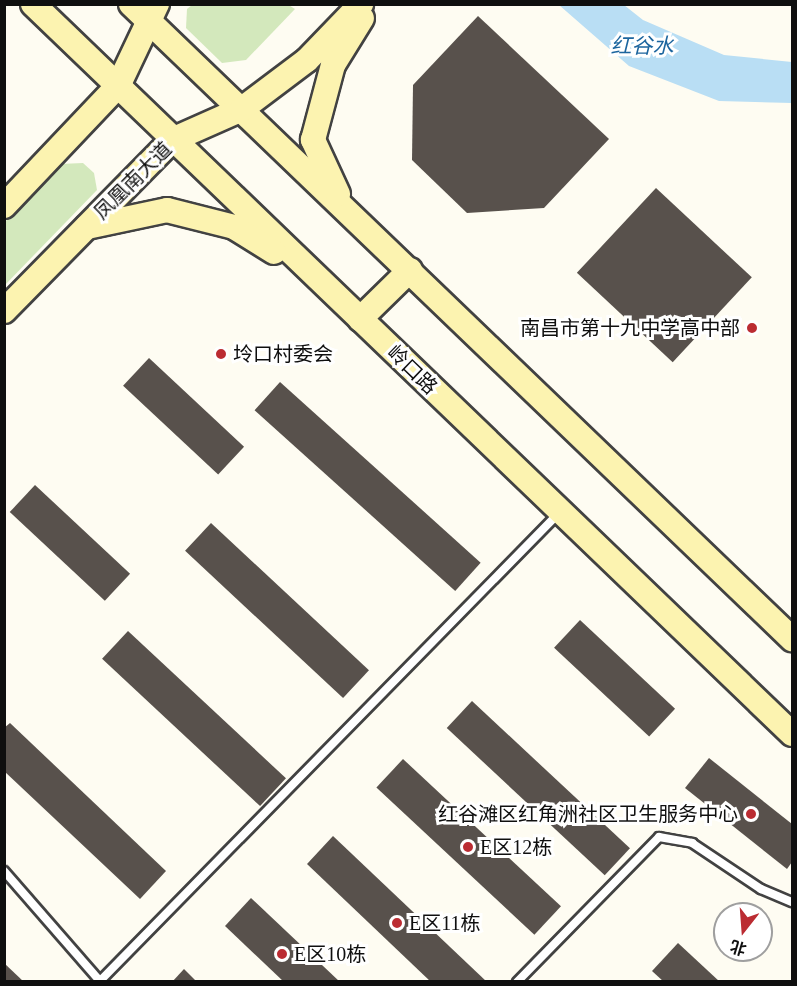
<!DOCTYPE html>
<html>
<head>
<meta charset="utf-8">
<style>
	body { margin:0 }
	#map { position:relative; width:797px; height:986px; overflow:hidden; background:#fefcf2; font-family:"Times New Roman","Noto Sans SC",serif }
	div>[style] { position:absolute }
	.green>* { inset:0; background:#d3e8bc }
	.water>* { inset:0; background:#b9def4 }
	.building>* { inset:0; background:#58514c; transform-origin:0 0 }
	.roads { filter:drop-shadow(2px 0 #424242) drop-shadow(-2px 0 #424242) drop-shadow(0 2px #424242) drop-shadow(0 -2px #424242) }
	.lane>* { height:8px; margin:-4px; padding:0 4px; transform-origin:4px; border-radius:4px; background:#fff }
	.secondary>* { height:24px; margin:-12px; padding:0 12px; transform-origin:12px; border-radius:12px; background:#fcf3b0 }
	.dots>* { width:16px; height:16px; translate:-50% -50%; box-sizing:border-box; border:3px solid #fff; border-radius:50% }
	span { translate:-50% -50%; white-space:nowrap; text-align:center; line-height:1.15; -webkit-text-stroke:6px #fff; paint-order:stroke }
	.street-label { font-size:20px; color:#0f0f0f }
	.poi-label { font-size:20px; color:#0f0f0f }
	.right { translate:-100% -50%; text-align:right }
	.left { translate:0 -50%; text-align:left }
	.water-label { font-size:21px; color:#1c659e; font-style:italic }
	.frame { position:absolute; inset:0; border:6px solid #0f0f0f; pointer-events:none }
	.north { position:absolute; left:713px; top:902px; width:60px; height:60px; box-sizing:border-box; background:#fff; border:2px solid #9f9f9f; border-radius:50%; rotate:197deg; font-size:16px; font-weight:700; line-height:24px; text-align:center; color:#0f0f0f }
	.north::after { content:''; display:block; margin:auto; width:21px; height:27px; background:#bb2c32; clip-path:polygon(50% 0,100% 100%,50% 72%,0 100%) }
</style>
</head>
<body>
<div id="map">
	<div class="green">
		<div style="clip-path:polygon(287px 4px,295px 9px,246px 60px,222px 63px,186px 28px,187px 9px,192px 5px)"></div>
		<div style="clip-path:polygon(83px 163px,94px 173px,97px 190px,5px 285px,5px 222px,60px 164px)"></div>
	</div>
	<div class="water">
		<div style="clip-path:polygon(559px 5px,624px 5px,643px 20px,724px 55px,792px 62px,792px 103px,719px 101px,629px 66px)"></div>
	</div>
	<div class="building">
		<div style="clip-path:polygon(478px 16px,609px 139px,544px 208px,467px 213px,412px 160px,413px 85px)"></div>
		<div style="left:656px;top:188px;width:131px;height:116px;rotate:43deg"></div>
		<div style="left:149px;top:358px;width:130px;height:38px;rotate:43deg"></div>
		<div style="left:280px;top:382px;width:270px;height:38px;rotate:42deg"></div>
		<div style="left:35px;top:485px;width:130px;height:37px;rotate:43deg"></div>
		<div style="left:211px;top:523px;width:216px;height:38px;rotate:43deg"></div>
		<div style="left:580px;top:620px;width:130px;height:38px;rotate:43deg"></div>
		<div style="left:128px;top:631px;width:216px;height:38px;rotate:43deg"></div>
		<div style="left:472px;top:701px;width:216px;height:37px;rotate:43deg"></div>
		<div style="clip-path:polygon(10px 723px,166px 871px,140px 899px,4px 771px,4px 728px)"></div>
		<div style="clip-path:polygon(709px 758px,792px 824px,792px 862px,787px 869px,685px 788px)"></div>
		<div style="left:403px;top:759px;width:216px;height:39px;rotate:43deg"></div>
		<div style="clip-path:polygon(333px 836px,487px 982px,431px 982px,307px 864px)"></div>
		<div style="clip-path:polygon(251px 898px,340px 982px,284px 982px,225px 926px)"></div>
		<div style="clip-path:polygon(678px 943px,720px 982px,664px 982px,652px 971px)"></div>
		<div style="clip-path:polygon(4px 963px,24px 982px,4px 982px)"></div>
		<div style="clip-path:polygon(184px 969px,197px 982px,172px 982px)"></div>
	</div>
	<div class="roads">
		<div class="lane">
			<div style="left:4px;top:871px;width:146px;rotate:48.9deg"></div>
			<div style="left:99px;top:982px;width:657px;rotate:-45.56deg"></div>
			<div style="left:517px;top:982px;width:203px;rotate:-45.6deg"></div>
			<div style="left:659px;top:837px;width:34px;rotate:10deg"></div>
			<div style="left:692px;top:843px;width:83px;rotate:33.7deg"></div>
			<div style="left:761px;top:889px;width:34px;rotate:23deg"></div>
		</div>
		<div class="secondary">
			<div style="left:33px;top:4px;width:1053px;rotate:43.88deg"></div>
			<div style="left:131px;top:4px;width:917px;rotate:43.85deg"></div>
			<div style="left:338px;top:194px;width:60px;rotate:-114.8deg"></div>
			<div style="left:313px;top:140px;width:78px;rotate:-75.1deg"></div>
			<div style="left:333px;top:65px;width:55px;rotate:-58.3deg"></div>
			<div style="left:4px;top:206px;width:166px;rotate:-46.5deg"></div>
			<div style="left:118px;top:86px;width:91px;rotate:-64.6deg"></div>
			<div style="left:87px;top:227px;width:82px;rotate:-12deg"></div>
			<div style="left:167px;top:210px;width:69px;rotate:14.2deg"></div>
			<div style="left:234px;top:227px;width:47px;rotate:32deg"></div>
			<div style="left:4px;top:311px;width:240px;rotate:-45.5deg"></div>
			<div style="left:172px;top:140px;width:77px;rotate:-23.9deg"></div>
			<div style="left:242px;top:109px;width:81px;rotate:-37deg"></div>
			<div style="left:307px;top:60px;width:78px;rotate:-46deg"></div>
			<div style="left:360px;top:319px;width:70px;rotate:-44.4deg"></div>
		</div>
	</div>
	<div class="dots">
		<div style="left:752px;top:328px;background:#bb2c32"></div>
		<div style="left:221px;top:354px;background:#bb2c32"></div>
		<div style="left:751px;top:814px;background:#bb2c32"></div>
		<div style="left:468px;top:847px;background:#bb2c32"></div>
		<div style="left:397px;top:923px;background:#bb2c32"></div>
		<div style="left:282px;top:954px;background:#bb2c32"></div>
	</div>
	<div class="street-label">
		<span style="left:133px;top:181px;rotate:-45deg">凤凰南大道</span>
		<span style="left:412px;top:370px;rotate:44deg">岭口路</span>
	</div>
	<div class="poi-label">
		<span class="right" style="left:740px;top:328px">南昌市第十九中学高中部</span>
		<span class="left" style="left:233px;top:354px">坽口村委会</span>
		<span class="right" style="left:738px;top:814px">红谷滩区红角洲社区卫生服务中心</span>
		<span class="left" style="left:480px;top:847px">E区12栋</span>
		<span class="left" style="left:409px;top:923px">E区11栋</span>
		<span class="left" style="left:294px;top:954px">E区10栋</span>
	</div>
	<div class="water-label">
		<span style="left:642px;top:46px">红谷水</span>
	</div>
	<div class="frame"></div>
	<div class="north">北</div>
</div>
</body>
</html>
